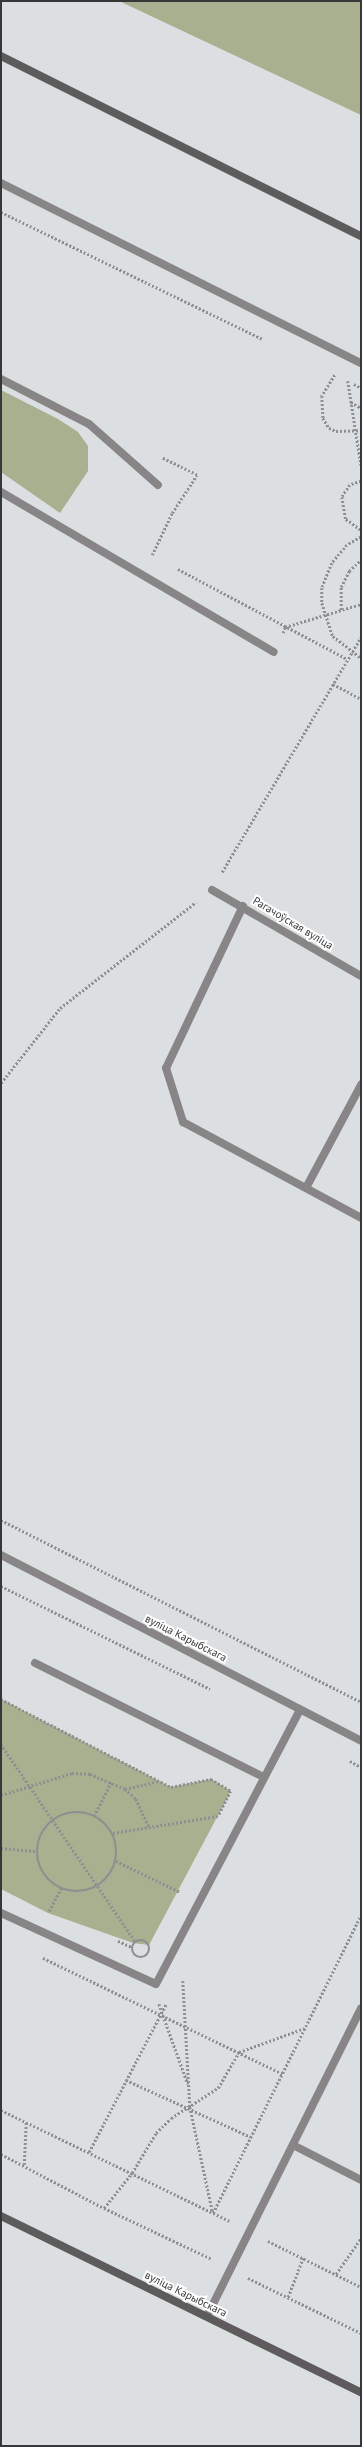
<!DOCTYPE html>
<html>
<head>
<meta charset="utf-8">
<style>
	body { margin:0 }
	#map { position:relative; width:362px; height:2447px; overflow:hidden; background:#dcdfe2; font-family:"PT Sans",sans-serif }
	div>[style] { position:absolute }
	.green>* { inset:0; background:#a9b08f }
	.path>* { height:2.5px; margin-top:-1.25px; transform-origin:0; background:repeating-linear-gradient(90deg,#8d8f91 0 2px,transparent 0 4px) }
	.path>.ring { margin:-1.25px; padding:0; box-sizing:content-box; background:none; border:2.5px solid #8d8f91; border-radius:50% }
	.lane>* { height:8px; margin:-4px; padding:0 4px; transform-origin:4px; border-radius:4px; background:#878585 }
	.street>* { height:8px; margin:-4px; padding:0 4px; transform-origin:4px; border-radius:4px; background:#878585 }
	.secondary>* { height:8px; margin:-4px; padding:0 4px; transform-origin:4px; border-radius:4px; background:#5d5b5b }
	span { translate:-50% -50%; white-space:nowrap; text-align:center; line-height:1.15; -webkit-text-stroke:4px #fff; paint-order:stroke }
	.street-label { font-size:11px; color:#363738 }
	.frame { position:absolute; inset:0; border:2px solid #363738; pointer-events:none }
</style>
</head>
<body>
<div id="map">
	<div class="green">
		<div style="clip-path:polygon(119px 1px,361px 1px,361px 115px)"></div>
		<div style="clip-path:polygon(1px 390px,58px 419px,78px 432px,88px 446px,88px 471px,60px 513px,1px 472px)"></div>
		<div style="clip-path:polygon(1px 1699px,171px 1787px,211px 1779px,231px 1791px,149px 1945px,133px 1943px,48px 1913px,1px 1889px)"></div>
	</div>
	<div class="path">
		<div style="left:1px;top:212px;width:290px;rotate:25.9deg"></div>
		<div style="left:335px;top:375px;width:25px;rotate:122deg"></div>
		<div style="left:322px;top:396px;width:22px;rotate:87deg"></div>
		<div style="left:323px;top:418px;width:12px;rotate:59deg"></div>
		<div style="left:329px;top:428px;width:8px;rotate:23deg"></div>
		<div style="left:336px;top:431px;width:25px;rotate:-2deg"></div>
		<div style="left:348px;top:381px;width:85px;rotate:81.2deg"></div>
		<div style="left:354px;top:384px;width:8px;rotate:30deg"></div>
		<div style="left:351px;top:402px;width:12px;rotate:31deg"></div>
		<div style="left:361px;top:481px;width:12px;rotate:160deg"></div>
		<div style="left:350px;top:485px;width:14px;rotate:124deg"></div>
		<div style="left:342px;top:497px;width:22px;rotate:80deg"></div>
		<div style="left:346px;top:519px;width:19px;rotate:36deg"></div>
		<div style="left:361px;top:537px;width:16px;rotate:150deg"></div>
		<div style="left:347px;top:545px;width:23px;rotate:130deg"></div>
		<div style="left:332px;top:563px;width:27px;rotate:112deg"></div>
		<div style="left:322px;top:588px;width:15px;rotate:90deg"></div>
		<div style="left:322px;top:603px;width:35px;rotate:72deg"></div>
		<div style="left:333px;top:636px;width:36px;rotate:38deg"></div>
		<div style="left:152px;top:555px;width:47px;rotate:-64.5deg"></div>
		<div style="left:172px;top:513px;width:45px;rotate:-56.7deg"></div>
		<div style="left:197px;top:475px;width:39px;rotate:-154deg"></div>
		<div style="left:178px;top:569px;width:191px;rotate:28deg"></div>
		<div style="left:341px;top:610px;width:23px;rotate:-90deg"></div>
		<div style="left:341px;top:587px;width:18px;rotate:-63deg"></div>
		<div style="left:349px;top:571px;width:16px;rotate:-43deg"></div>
		<div style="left:283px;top:633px;width:6px;rotate:-72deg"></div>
		<div style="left:285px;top:627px;width:79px;rotate:-16.8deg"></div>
		<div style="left:333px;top:684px;width:32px;rotate:28deg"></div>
		<div style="left:222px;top:872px;width:273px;rotate:-59.4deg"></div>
		<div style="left:1px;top:1083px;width:95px;rotate:-51.8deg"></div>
		<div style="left:60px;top:1008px;width:172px;rotate:-37.9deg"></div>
		<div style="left:1px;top:1520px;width:403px;rotate:26.8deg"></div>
		<div style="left:1px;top:1586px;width:233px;rotate:26.2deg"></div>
		<div style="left:1px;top:1699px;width:191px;rotate:27.4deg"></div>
		<div style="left:171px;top:1787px;width:41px;rotate:-11.3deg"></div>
		<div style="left:211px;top:1779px;width:23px;rotate:31deg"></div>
		<div style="left:231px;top:1791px;width:28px;rotate:117deg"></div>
		<div style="left:1px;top:1744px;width:238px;rotate:55.8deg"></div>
		<div style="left:350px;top:1761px;width:13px;rotate:29deg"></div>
		<div style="left:125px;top:1789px;width:15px;rotate:42deg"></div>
		<div style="left:136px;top:1799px;width:31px;rotate:65deg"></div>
		<div style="left:1px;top:1795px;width:74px;rotate:-17.2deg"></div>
		<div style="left:72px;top:1773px;width:18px;rotate:3deg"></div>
		<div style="left:90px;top:1774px;width:38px;rotate:23deg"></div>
		<div style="left:125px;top:1789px;width:36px;rotate:-13deg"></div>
		<div class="ring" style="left:37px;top:1812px;width:77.5px;height:77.5px"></div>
		<div style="left:94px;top:1816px;width:38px;rotate:-63deg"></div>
		<div style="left:113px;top:1833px;width:106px;rotate:-9.2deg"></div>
		<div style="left:1px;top:1848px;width:36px;rotate:5deg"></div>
		<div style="left:116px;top:1861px;width:71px;rotate:25.8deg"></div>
		<div style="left:49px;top:1911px;width:26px;rotate:-62deg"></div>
		<div class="ring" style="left:132px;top:1940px;width:15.5px;height:15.5px"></div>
		<div style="left:118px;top:1941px;width:15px;rotate:23deg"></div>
		<div style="left:43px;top:1958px;width:267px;rotate:25.8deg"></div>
		<div style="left:183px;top:1981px;width:126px;rotate:86.8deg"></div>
		<div style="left:190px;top:2107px;width:108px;rotate:77.8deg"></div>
		<div style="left:159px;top:2004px;width:85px;rotate:70.1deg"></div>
		<div style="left:126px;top:2080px;width:137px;rotate:24.5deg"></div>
		<div style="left:1px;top:2110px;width:254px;rotate:25.9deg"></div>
		<div style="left:89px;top:2152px;width:167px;rotate:-62.5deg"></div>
		<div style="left:1px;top:2154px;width:116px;rotate:27.7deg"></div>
		<div style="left:104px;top:2208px;width:119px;rotate:25.3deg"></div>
		<div style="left:24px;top:2165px;width:43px;rotate:-87.3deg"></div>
		<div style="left:104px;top:2208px;width:45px;rotate:-51.3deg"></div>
		<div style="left:132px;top:2173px;width:47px;rotate:-59deg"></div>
		<div style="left:156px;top:2133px;width:21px;rotate:-45deg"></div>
		<div style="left:171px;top:2118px;width:56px;rotate:-32.6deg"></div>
		<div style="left:218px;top:2088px;width:42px;rotate:-59.7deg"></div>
		<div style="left:239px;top:2052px;width:70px;rotate:-20deg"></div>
		<div style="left:213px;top:2213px;width:333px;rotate:-63.6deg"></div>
		<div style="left:268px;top:2241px;width:104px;rotate:26.3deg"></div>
		<div style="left:336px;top:2274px;width:44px;rotate:-55.2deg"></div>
		<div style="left:248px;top:2278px;width:126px;rotate:26deg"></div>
		<div style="left:288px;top:2297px;width:42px;rotate:-69deg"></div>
	</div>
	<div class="lane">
		<div style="left:1px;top:183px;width:402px;rotate:26.6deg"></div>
		<div style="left:1px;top:379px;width:99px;rotate:27.1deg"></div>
		<div style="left:89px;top:424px;width:92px;rotate:41.5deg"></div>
		<div style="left:1px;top:492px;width:316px;rotate:30.4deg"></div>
		<div style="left:243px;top:906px;width:179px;rotate:115.4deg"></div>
		<div style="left:166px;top:1068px;width:57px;rotate:72.5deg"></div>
		<div style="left:183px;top:1122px;width:202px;rotate:28.3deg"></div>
		<div style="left:307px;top:1186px;width:115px;rotate:-61.9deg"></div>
		<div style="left:35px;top:1663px;width:256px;rotate:26.5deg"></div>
		<div style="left:1px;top:1913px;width:170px;rotate:24.6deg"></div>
		<div style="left:156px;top:1984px;width:310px;rotate:-62.3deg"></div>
		<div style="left:293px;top:2145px;width:76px;rotate:27.2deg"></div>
	</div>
	<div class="street">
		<div style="left:212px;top:890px;width:172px;rotate:30deg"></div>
		<div style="left:1px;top:1555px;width:405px;rotate:27.3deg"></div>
		<div style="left:207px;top:2316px;width:344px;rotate:-63.4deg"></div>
	</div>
	<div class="secondary">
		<div style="left:1px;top:56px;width:402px;rotate:26.6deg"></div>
		<div style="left:1px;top:2216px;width:401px;rotate:26.1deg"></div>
	</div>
	<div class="street-label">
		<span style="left:293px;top:923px;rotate:31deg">Рагачоўская вуліца</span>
		<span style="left:186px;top:1638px;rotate:27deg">вуліца Карыбскага</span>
		<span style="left:186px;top:2294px;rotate:26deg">вуліца Карыбскага</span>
	</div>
	<div class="frame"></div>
</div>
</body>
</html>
